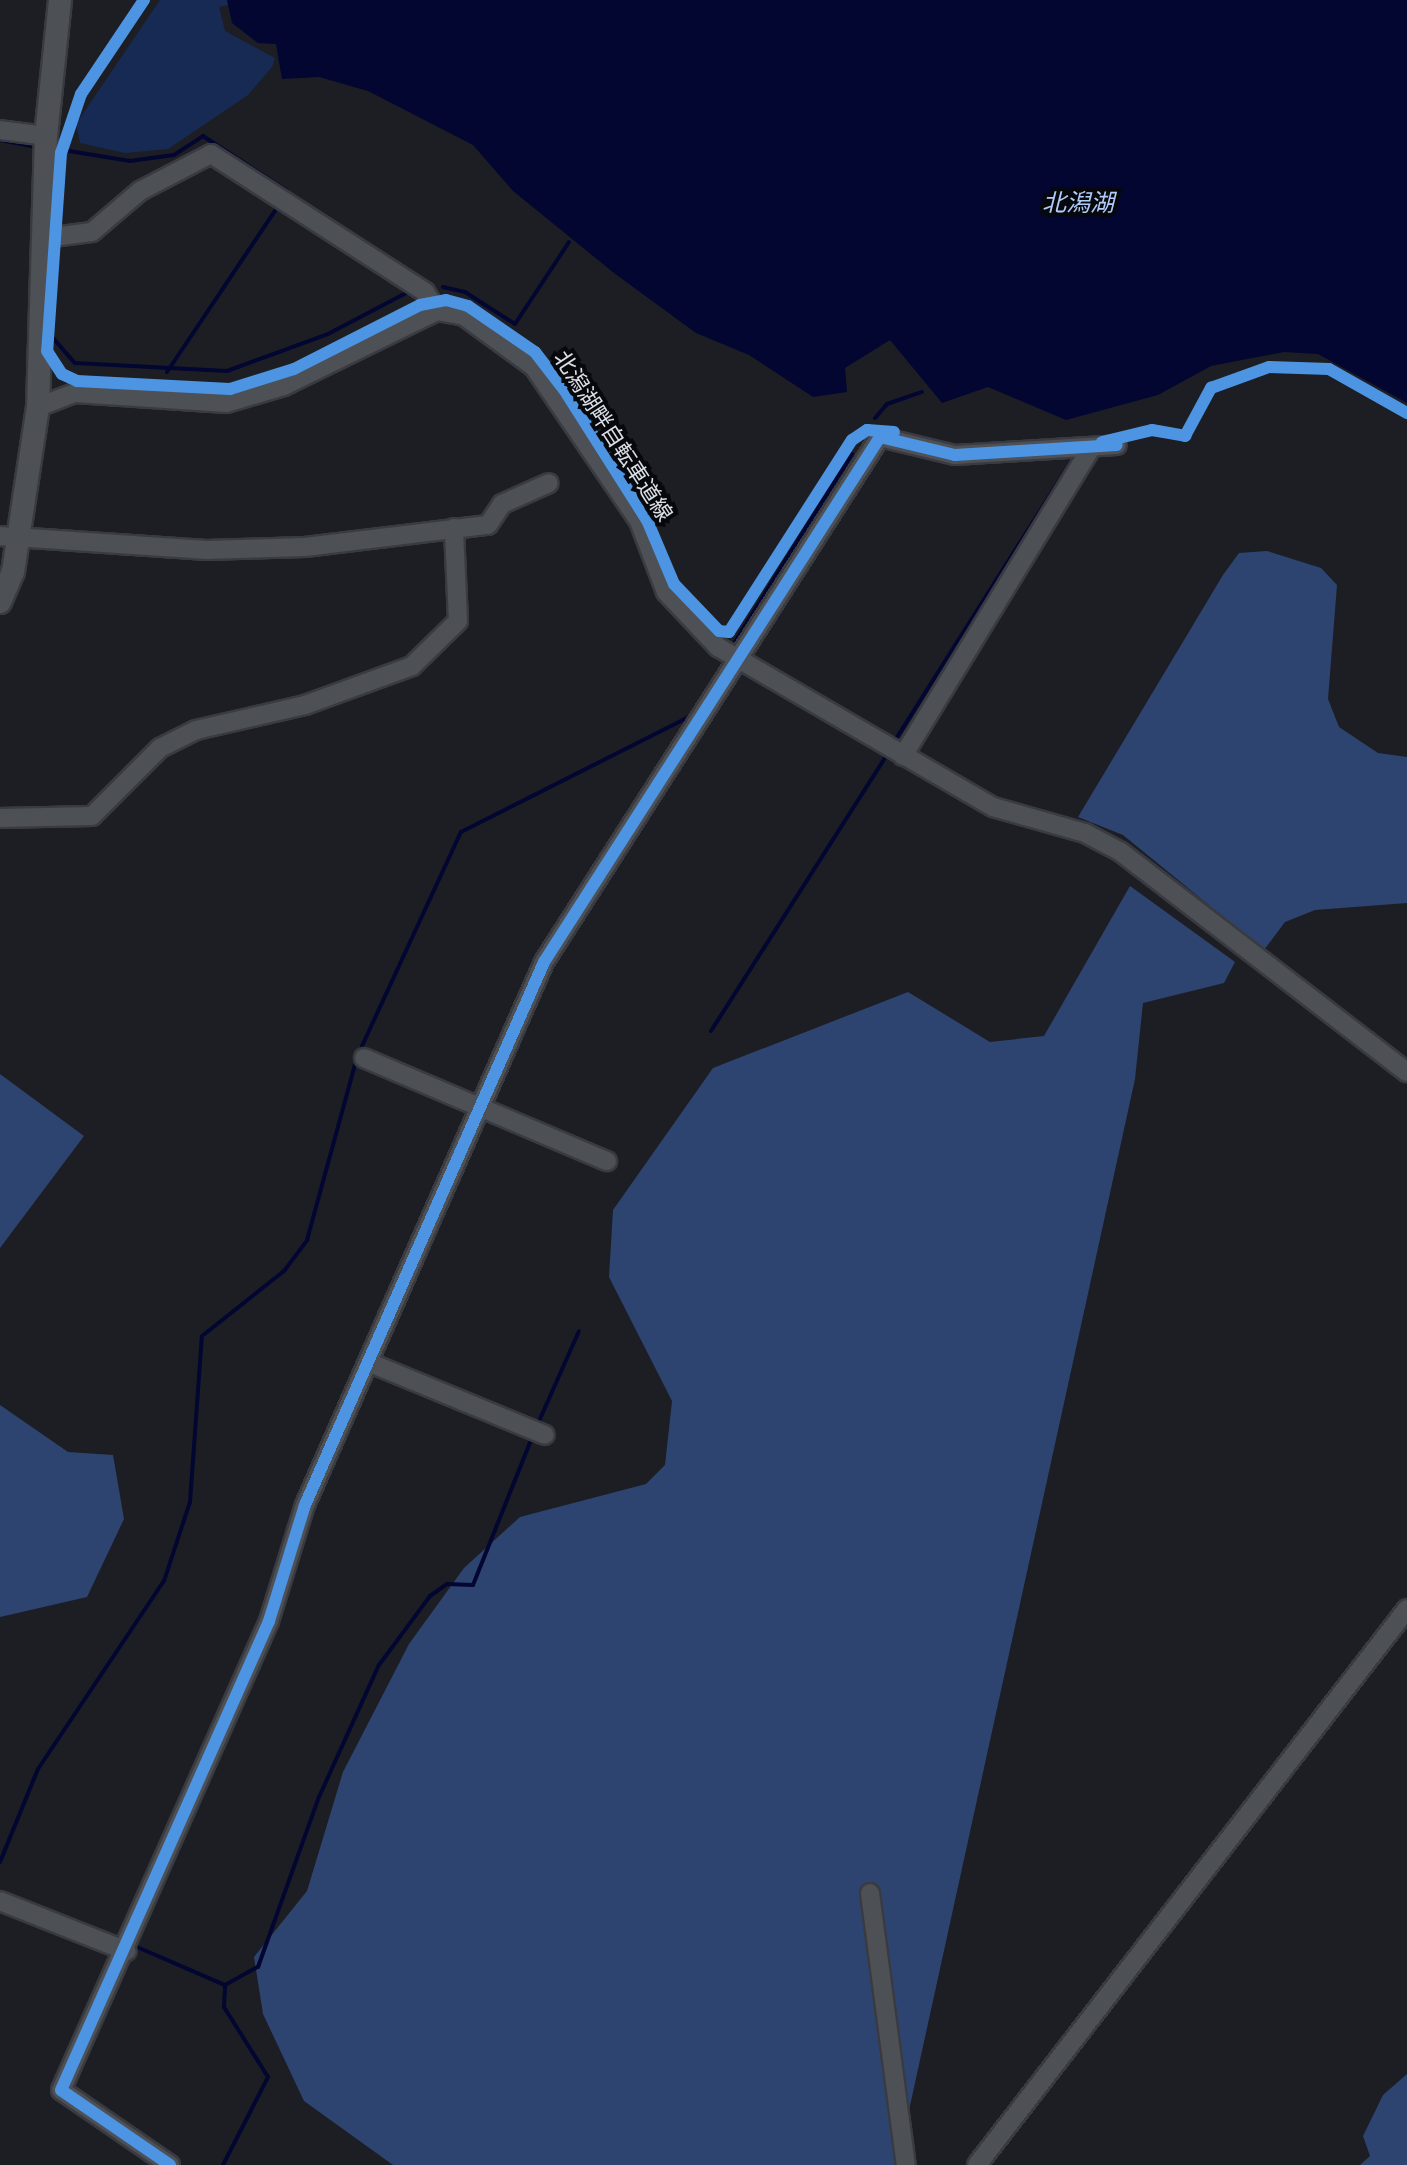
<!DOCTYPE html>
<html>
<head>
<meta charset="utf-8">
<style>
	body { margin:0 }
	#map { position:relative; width:1407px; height:2165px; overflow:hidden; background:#1c1e24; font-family:Inter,"Noto Sans JP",sans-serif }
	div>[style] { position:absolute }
	.green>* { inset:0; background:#162a54 }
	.forest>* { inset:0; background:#2d4471 }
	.water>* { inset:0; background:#030630 }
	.stream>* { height:4px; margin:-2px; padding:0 2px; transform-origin:2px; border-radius:2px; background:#030630 }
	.roads { filter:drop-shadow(2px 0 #393b41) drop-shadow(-2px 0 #393b41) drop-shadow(0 2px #393b41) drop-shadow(0 -2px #393b41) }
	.minor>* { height:18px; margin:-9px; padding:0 9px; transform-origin:9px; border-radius:9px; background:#4d5055 }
	.tertiary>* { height:22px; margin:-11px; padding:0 11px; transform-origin:11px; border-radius:11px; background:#4d5055 }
	.cycleway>* { height:12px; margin:-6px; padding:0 6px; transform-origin:6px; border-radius:6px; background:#4d94e3 }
	span { translate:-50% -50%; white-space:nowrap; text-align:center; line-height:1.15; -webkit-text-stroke:8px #06080c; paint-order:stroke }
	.street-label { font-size:22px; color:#dbe0e7 }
	.water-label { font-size:24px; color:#b1cbfa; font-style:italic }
</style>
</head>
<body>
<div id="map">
	<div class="green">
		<div style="clip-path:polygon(160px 0,249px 0,219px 7px,225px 31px,275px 58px,272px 67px,248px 95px,168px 149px,125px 153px,80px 143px,76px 124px)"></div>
	</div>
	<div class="forest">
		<div style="clip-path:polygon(1267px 551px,1321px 568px,1337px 585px,1328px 699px,1339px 727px,1378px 753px,1407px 757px,1407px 903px,1315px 910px,1285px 922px,1264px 950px,1123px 835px,1078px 817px,1223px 575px,1239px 553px)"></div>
		<div style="clip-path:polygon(1130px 886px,1235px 962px,1224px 983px,1143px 1003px,1135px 1079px,897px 2165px,393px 2165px,304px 2101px,263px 2014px,254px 1957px,307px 1891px,343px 1772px,409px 1644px,464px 1568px,520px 1517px,646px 1484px,665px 1465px,672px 1401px,609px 1277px,613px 1210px,713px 1068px,908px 992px,990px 1042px,1044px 1036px)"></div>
		<div style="clip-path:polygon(0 1074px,84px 1136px,0 1248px)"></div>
		<div style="clip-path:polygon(0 1405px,68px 1452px,113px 1455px,124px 1519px,87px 1597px,0 1617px)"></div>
		<div style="clip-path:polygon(1407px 2074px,1407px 2165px,1360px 2165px,1370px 2156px,1363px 2136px,1383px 2095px)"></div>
	</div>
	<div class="water">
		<div style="clip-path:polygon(227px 0,1407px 0,1407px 403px,1318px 354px,1284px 352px,1211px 366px,1158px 395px,1066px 420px,988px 387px,942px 403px,890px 340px,845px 368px,847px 392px,813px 397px,749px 355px,696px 333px,614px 273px,513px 191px,473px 145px,368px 91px,319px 77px,282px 79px,276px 44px,258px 43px,232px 23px)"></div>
	</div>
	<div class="stream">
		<div style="left:0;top:140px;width:32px;rotate:11deg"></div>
		<div style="left:69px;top:151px;width:62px;rotate:9.3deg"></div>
		<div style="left:130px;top:161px;width:44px;rotate:-7.8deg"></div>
		<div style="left:174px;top:155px;width:35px;rotate:-33deg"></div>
		<div style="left:203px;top:136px;width:100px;rotate:33.2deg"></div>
		<div style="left:443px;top:287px;width:23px;rotate:13deg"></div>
		<div style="left:465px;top:292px;width:59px;rotate:32.6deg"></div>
		<div style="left:515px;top:324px;width:98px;rotate:-56.6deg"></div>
		<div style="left:53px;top:338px;width:33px;rotate:49deg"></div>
		<div style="left:75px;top:363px;width:152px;rotate:3deg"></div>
		<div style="left:227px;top:371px;width:108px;rotate:-20.1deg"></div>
		<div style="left:328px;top:334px;width:93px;rotate:-27.7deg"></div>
		<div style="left:167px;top:372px;width:200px;rotate:-56.2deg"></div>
		<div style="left:875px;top:418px;width:18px;rotate:-49deg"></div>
		<div style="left:887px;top:404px;width:37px;rotate:-19deg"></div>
		<div style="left:733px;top:645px;width:225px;rotate:-58.1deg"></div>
		<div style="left:700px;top:702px;width:36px;rotate:-58deg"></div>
		<div style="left:894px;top:742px;width:331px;rotate:-57.7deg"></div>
		<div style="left:711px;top:1031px;width:330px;rotate:-57.5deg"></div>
		<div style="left:362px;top:1046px;width:236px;rotate:-65.2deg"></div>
		<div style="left:461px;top:832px;width:258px;rotate:-26.8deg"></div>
		<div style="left:540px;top:1419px;width:96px;rotate:-66.1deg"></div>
		<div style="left:0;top:1862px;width:100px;rotate:-67.8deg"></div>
		<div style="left:38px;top:1769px;width:226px;rotate:-56.2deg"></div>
		<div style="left:164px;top:1581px;width:83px;rotate:-71.8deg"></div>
		<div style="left:190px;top:1502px;width:166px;rotate:-85.9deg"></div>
		<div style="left:202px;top:1336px;width:105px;rotate:-38.4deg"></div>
		<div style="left:284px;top:1271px;width:39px;rotate:-53deg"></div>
		<div style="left:307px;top:1240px;width:182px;rotate:-74.7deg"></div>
		<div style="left:137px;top:1947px;width:96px;rotate:23.4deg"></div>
		<div style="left:223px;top:2165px;width:99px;rotate:-62.9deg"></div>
		<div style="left:268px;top:2077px;width:83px;rotate:-122.2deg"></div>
		<div style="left:224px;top:2007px;width:22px;rotate:-87deg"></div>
		<div style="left:225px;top:1985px;width:38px;rotate:-29deg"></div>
		<div style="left:258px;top:1967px;width:181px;rotate:-70.3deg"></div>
		<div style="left:319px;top:1797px;width:145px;rotate:-65.6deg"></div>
		<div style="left:379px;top:1665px;width:86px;rotate:-53.5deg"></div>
		<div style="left:430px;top:1596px;width:21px;rotate:-35deg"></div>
		<div style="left:447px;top:1584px;width:26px;rotate:2deg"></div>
		<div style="left:473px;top:1585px;width:156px;rotate:-68.2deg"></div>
	</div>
	<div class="roads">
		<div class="minor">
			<div style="left:0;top:130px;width:46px;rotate:7.4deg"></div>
			<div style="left:45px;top:238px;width:47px;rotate:-7.3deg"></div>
			<div style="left:92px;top:232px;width:63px;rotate:-40.5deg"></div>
			<div style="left:140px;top:191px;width:80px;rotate:-27.5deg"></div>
			<div style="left:211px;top:154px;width:255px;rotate:32.8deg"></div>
			<div style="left:425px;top:292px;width:22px;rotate:58deg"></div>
			<div style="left:38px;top:407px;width:40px;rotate:-21deg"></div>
			<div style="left:75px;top:393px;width:151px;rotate:3.8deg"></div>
			<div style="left:226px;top:403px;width:60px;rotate:-16.3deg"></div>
			<div style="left:284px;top:386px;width:170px;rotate:-26.1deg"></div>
			<div style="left:437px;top:311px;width:27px;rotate:10deg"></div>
			<div style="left:464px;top:316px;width:87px;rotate:36.1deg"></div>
			<div style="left:534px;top:367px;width:186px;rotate:55.7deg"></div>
			<div style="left:639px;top:521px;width:76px;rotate:69.2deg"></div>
			<div style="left:666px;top:592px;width:76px;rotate:46.6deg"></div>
			<div style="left:718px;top:647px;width:318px;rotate:30.2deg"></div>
			<div style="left:993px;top:807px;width:96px;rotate:15.8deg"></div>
			<div style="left:1085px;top:833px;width:41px;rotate:27.8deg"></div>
			<div style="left:1121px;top:852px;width:361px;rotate:37.6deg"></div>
			<div style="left:0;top:536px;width:207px;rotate:3.9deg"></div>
			<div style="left:207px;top:550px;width:98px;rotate:-1.8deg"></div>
			<div style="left:305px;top:547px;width:184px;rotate:-6.9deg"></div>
			<div style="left:488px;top:525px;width:25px;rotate:-56deg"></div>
			<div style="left:502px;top:504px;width:51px;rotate:-24.1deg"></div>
			<div style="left:903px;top:756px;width:357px;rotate:-58.6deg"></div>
			<div style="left:0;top:818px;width:92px;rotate:-1.2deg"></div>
			<div style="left:92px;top:816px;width:96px;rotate:-45deg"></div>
			<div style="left:160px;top:748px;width:40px;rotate:-26.6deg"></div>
			<div style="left:196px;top:730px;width:112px;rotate:-12.9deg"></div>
			<div style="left:305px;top:705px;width:114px;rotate:-20deg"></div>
			<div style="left:412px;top:666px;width:64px;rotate:-44.4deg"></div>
			<div style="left:458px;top:621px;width:93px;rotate:-92.5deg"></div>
			<div style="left:364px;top:1058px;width:264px;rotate:23deg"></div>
			<div style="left:368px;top:1362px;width:191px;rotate:22.4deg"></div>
			<div style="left:870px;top:1893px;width:274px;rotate:82.5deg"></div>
			<div style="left:0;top:1901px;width:136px;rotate:21.6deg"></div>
			<div style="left:170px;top:2165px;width:132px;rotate:-145.5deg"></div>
			<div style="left:61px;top:2090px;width:513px;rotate:-66.08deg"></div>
			<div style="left:269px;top:1621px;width:121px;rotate:-72.8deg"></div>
			<div style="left:305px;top:1505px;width:593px;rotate:-66.24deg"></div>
			<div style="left:544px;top:962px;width:623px;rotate:-57.38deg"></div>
			<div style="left:880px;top:437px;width:77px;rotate:13.5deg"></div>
			<div style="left:955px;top:455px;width:162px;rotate:-3.5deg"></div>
			<div style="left:977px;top:2165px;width:703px;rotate:-52.28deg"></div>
		</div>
		<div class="tertiary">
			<div style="left:0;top:602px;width:33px;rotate:-67deg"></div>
			<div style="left:13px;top:572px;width:167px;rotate:-81.4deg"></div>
			<div style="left:38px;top:407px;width:271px;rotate:-88.3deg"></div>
			<div style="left:46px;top:136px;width:137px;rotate:-84.1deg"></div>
		</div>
	</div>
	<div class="cycleway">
		<div style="left:144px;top:0;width:113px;rotate:123.8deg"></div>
		<div style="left:81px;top:94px;width:62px;rotate:108.7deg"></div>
		<div style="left:61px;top:153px;width:198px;rotate:94deg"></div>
		<div style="left:47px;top:351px;width:27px;rotate:57deg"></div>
		<div style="left:62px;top:374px;width:17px;rotate:25deg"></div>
		<div style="left:77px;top:381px;width:153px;rotate:3deg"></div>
		<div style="left:230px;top:389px;width:67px;rotate:-17.4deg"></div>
		<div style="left:294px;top:369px;width:141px;rotate:-26.9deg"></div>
		<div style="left:420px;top:305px;width:26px;rotate:-11deg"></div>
		<div style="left:446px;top:300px;width:23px;rotate:15deg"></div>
		<div style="left:468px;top:306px;width:81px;rotate:34.5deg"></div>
		<div style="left:535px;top:352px;width:49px;rotate:52.4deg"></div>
		<div style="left:565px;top:391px;width:153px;rotate:57.6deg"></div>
		<div style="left:647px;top:520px;width:69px;rotate:67.1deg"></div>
		<div style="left:674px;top:584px;width:65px;rotate:46.2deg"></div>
		<div style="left:719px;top:631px;width:10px;rotate:6deg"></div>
		<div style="left:729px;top:632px;width:228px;rotate:-57.4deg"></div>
		<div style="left:852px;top:440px;width:18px;rotate:-34deg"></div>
		<div style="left:867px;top:430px;width:27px;rotate:4deg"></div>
		<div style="left:1102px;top:442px;width:51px;rotate:-13.5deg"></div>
		<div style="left:1152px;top:430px;width:34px;rotate:10deg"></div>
		<div style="left:1185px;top:436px;width:55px;rotate:-61.6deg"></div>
		<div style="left:1211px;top:388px;width:62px;rotate:-19.9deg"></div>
		<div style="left:1269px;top:367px;width:60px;rotate:1.9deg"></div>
		<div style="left:1329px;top:369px;width:90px;rotate:29.4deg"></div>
		<div style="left:170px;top:2165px;width:132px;rotate:-145.5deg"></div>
		<div style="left:61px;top:2090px;width:513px;rotate:-66.08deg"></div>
		<div style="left:269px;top:1621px;width:121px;rotate:-72.8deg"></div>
		<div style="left:305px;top:1505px;width:593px;rotate:-66.24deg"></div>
		<div style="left:544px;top:962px;width:623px;rotate:-57.38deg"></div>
		<div style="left:880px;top:437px;width:77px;rotate:13.5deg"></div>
		<div style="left:955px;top:455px;width:162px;rotate:-3.5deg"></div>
	</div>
	<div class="street-label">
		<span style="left:613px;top:436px;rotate:57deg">北潟湖畔自転車道線</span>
	</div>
	<div class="water-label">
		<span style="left:1078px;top:203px">北潟湖</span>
	</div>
</div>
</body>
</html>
